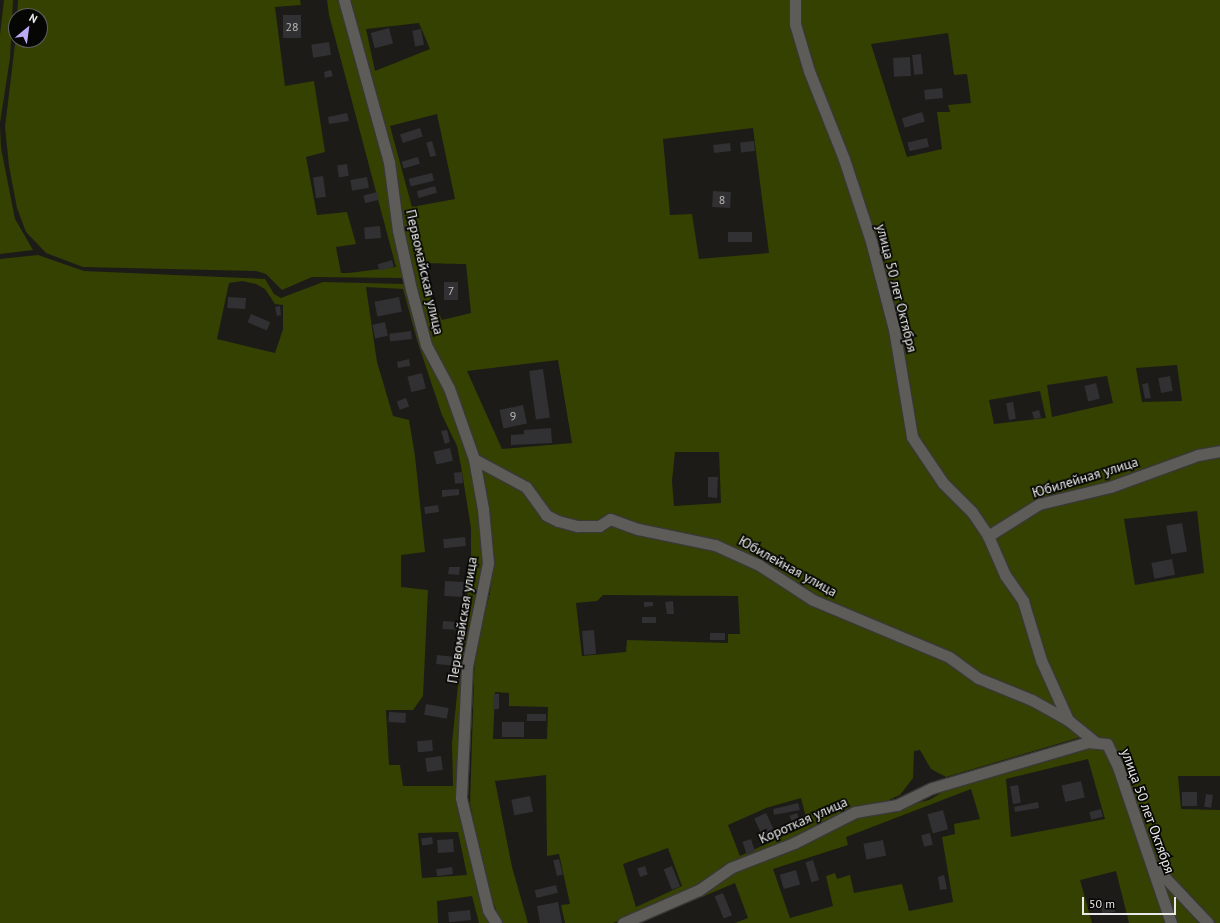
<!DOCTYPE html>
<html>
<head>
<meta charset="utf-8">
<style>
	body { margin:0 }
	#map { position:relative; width:1220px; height:923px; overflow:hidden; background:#1c1b18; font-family:"PT Sans",sans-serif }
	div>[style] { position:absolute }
	.green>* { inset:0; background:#344100 }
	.building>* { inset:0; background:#313032; transform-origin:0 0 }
	.roads { filter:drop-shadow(1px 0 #393836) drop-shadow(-1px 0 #393836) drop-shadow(0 1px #393836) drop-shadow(0 -1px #393836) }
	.minor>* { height:11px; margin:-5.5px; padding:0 5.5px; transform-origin:5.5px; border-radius:5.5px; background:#5e5c59 }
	span { translate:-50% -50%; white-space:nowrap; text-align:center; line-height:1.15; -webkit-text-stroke:3.5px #060605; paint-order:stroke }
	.number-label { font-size:12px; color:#bcbbba }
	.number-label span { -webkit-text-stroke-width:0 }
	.street-label { font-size:14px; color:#eae9e8 }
	.north { position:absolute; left:8px; top:8px; width:40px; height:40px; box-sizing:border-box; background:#060605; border:1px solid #616160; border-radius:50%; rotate:29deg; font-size:11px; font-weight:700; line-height:16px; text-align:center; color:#eae9e8 }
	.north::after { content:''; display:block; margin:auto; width:14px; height:18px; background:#bcaaf5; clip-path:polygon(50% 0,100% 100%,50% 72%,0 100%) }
	.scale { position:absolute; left:1082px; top:897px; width:94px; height:18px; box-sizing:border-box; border:2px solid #eae9e8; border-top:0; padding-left:5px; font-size:12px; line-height:14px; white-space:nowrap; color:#eae9e8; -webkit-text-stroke:3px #060605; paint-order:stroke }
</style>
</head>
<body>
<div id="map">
	<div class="green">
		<div style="clip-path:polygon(4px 0,13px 0,10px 58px,0 123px,0 35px)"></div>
		<div style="clip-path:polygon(18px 0,300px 0,301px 5px,275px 7px,285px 86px,314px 81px,325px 152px,306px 157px,317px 215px,347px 212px,356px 244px,336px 247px,341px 273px,349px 273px,396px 267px,329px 15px,327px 0,341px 0,386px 163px,404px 278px,312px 277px,282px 290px,266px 274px,256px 271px,83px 267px,46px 253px,26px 232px,17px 208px,9px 166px,5px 127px,16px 36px,16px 40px,40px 40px,40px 16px,17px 16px)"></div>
		<div style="clip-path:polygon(evenodd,347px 0,1220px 0,1220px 776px,1178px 776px,1181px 809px,1220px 810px,1220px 923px,1129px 923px,1116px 871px,1080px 880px,1092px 923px,735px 923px,748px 918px,735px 883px,640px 923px,632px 923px,732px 873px,780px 855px,849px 820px,929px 800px,953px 786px,1084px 747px,1081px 737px,946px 777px,931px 769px,920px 750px,914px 751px,913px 778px,900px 795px,613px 923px,565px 923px,561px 905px,570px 904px,559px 854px,547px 856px,546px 775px,495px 781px,512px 867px,528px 923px,502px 923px,487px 888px,470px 803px,475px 647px,490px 593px,493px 562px,451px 385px,426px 332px,347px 0,419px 23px,430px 49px,375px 71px,366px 29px,419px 23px,347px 0,948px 33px,954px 75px,967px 74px,971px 103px,948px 105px,950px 112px,937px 112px,942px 149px,907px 157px,871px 44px,948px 33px,347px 0,437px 114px,455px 199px,412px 207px,390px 126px,437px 114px,347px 0,753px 128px,769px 253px,699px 259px,692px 214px,670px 215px,663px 139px,753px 128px,347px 0,421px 263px,466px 264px,471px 313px,442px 320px,424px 285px,421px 263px,347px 0,558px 360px,572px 443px,502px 449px,467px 371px,558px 360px,347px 0,1177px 365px,1182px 401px,1142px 402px,1136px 368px,1177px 365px,347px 0,1107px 376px,1113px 403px,1052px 417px,1047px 385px,1107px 376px,347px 0,1040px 391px,1046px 418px,994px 424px,989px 400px,1040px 391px,347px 0,675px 452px,719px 452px,721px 503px,674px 506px,672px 481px,675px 452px,347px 0,1197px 511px,1204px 573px,1135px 585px,1124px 519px,1197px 511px,347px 0,603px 595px,738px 596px,740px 634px,728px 634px,728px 643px,627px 640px,626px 652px,582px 656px,576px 603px,597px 601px,603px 595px,347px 0,495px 692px,509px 693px,509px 706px,548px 707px,547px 739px,493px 739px,495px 692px,347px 0,1088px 759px,1105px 819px,1011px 837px,1006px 779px,1088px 759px,347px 0,971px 789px,980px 819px,954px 824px,955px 834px,942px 837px,953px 902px,909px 911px,902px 884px,854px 893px,850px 875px,837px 879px,835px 873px,826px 876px,833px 906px,790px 918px,773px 869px,848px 845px,846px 837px,971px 789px,347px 0,801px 798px,808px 825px,740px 856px,728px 825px,766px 808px,801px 798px,347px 0,668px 848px,682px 886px,636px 907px,623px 864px,668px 848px)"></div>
		<div style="clip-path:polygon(0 125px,1px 148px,15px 219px,33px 250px,0 254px)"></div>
		<div style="clip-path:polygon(evenodd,38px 255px,84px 271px,265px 279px,274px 294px,281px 298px,323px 282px,405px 284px,447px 389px,469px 461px,480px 510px,484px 562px,466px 665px,458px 798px,492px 923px,479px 923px,472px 896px,437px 901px,438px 923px,0 923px,0 259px,38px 255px,242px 281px,256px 284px,265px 289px,275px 304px,283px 305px,283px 329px,275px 353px,217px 339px,229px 283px,242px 281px,38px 255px,366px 287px,403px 289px,417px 340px,442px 415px,457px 446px,461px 466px,471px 528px,471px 559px,452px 743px,453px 786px,403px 786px,400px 765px,389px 765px,386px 710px,413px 710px,423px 696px,428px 590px,401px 587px,401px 555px,425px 552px,415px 456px,409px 420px,393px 416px,377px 362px,366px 287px,38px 255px,458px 832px,467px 875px,422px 878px,418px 833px,458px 832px)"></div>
	</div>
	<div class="building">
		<div style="left:283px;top:15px;width:18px;height:23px"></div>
		<div style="left:389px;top:28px;width:16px;height:19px;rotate:75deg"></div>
		<div style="left:421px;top:29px;width:16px;height:9px;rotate:79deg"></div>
		<div style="left:329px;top:42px;width:13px;height:18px;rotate:81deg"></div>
		<div style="left:921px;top:54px;width:20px;height:9px;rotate:84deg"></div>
		<div style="left:910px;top:57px;width:19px;height:17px;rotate:87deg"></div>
		<div style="clip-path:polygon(331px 70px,333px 76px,325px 78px,324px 72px)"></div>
		<div style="left:942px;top:88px;width:10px;height:18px;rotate:84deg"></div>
		<div style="left:922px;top:112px;width:10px;height:21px;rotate:73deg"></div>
		<div style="clip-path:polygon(347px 113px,349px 121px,329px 124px,328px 117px)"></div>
		<div style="left:420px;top:128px;width:9px;height:21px;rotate:72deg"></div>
		<div style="left:927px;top:138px;width:9px;height:20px;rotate:77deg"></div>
		<div style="left:432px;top:141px;width:15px;height:6px;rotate:74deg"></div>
		<div style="left:754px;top:141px;width:10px;height:14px;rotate:84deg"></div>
		<div style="left:730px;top:143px;width:8px;height:17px;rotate:83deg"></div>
		<div style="left:418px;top:157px;width:7px;height:17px;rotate:74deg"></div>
		<div style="left:347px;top:164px;width:12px;height:10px;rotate:81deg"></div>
		<div style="left:432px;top:173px;width:8px;height:24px;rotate:76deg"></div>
		<div style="left:323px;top:176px;width:21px;height:10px;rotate:82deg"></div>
		<div style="left:367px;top:177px;width:11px;height:17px;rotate:80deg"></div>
		<div style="left:435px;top:186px;width:7px;height:19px;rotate:74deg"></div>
		<div style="left:713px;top:191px;width:18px;height:16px;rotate:3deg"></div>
		<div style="left:377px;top:192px;width:8px;height:14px;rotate:76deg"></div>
		<div style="left:380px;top:226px;width:12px;height:16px;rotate:85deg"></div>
		<div style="left:752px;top:232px;width:10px;height:24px;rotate:90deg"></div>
		<div style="left:392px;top:260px;width:7px;height:15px;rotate:74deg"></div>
		<div style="left:444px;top:282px;width:14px;height:18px"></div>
		<div style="left:228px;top:297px;width:18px;height:11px;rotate:3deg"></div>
		<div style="left:399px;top:297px;width:15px;height:25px;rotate:79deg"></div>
		<div style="clip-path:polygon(280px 306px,281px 315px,277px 316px,275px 307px)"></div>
		<div style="left:251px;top:314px;width:21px;height:9px;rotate:23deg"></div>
		<div style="left:385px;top:322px;width:14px;height:13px;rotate:78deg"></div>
		<div style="left:411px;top:331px;width:8px;height:22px;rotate:83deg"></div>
		<div style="clip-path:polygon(409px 359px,410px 366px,398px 368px,397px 362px)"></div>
		<div style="left:543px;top:369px;width:49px;height:14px;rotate:82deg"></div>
		<div style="left:422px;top:373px;width:16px;height:15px;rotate:76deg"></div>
		<div style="left:1170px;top:376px;width:15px;height:12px;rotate:79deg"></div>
		<div style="left:1096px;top:383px;width:16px;height:12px;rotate:76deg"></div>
		<div style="left:1148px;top:383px;width:15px;height:6px;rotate:79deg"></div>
		<div style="left:406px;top:398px;width:9px;height:10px;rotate:69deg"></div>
		<div style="left:1013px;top:402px;width:17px;height:7px;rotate:80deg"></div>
		<div style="left:523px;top:405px;width:19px;height:24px;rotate:78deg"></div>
		<div style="clip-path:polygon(1039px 410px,1041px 418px,1034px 419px,1032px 412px)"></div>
		<div style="clip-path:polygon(551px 428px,552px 443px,511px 445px,511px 435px,524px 434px,524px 430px)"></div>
		<div style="clip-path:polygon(447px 430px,450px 442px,445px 444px,441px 431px)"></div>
		<div style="left:450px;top:448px;width:13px;height:17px;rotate:77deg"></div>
		<div style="left:462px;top:472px;width:11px;height:8px;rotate:85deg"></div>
		<div style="clip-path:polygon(708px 477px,718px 477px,717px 498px,708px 497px)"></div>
		<div style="clip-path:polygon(459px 489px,459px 495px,442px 497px,442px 490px)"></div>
		<div style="left:438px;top:505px;width:7px;height:14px;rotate:82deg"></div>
		<div style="left:1182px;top:523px;width:29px;height:16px;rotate:80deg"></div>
		<div style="left:465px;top:537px;width:9px;height:22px;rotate:84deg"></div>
		<div style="left:1172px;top:559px;width:16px;height:21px;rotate:79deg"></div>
		<div style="clip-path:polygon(449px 567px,460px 567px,459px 575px,448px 574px)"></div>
		<div style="left:445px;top:581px;width:19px;height:15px;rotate:3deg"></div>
		<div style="clip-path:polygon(673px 601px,674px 614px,667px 614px,665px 602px)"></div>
		<div style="clip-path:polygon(644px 602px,653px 602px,653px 606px,644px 607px)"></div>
		<div style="left:656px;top:617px;width:6px;height:14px;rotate:90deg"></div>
		<div style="left:443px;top:621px;width:16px;height:8px;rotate:4deg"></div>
		<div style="left:594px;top:630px;width:24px;height:12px;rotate:85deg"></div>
		<div style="left:710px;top:633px;width:15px;height:7px"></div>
		<div style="left:437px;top:655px;width:18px;height:9px;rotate:6deg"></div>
		<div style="clip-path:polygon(494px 694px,499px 694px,499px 709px,493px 709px)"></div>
		<div style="left:426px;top:704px;width:23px;height:11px;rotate:10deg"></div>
		<div style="left:389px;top:712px;width:17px;height:10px;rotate:3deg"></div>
		<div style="left:546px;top:714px;width:7px;height:19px;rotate:90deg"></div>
		<div style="left:502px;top:722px;width:22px;height:15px"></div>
		<div style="left:432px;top:740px;width:11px;height:15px;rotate:85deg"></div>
		<div style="left:441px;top:756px;width:14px;height:16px;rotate:82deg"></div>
		<div style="left:1081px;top:781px;width:17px;height:20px;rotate:77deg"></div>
		<div style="left:1018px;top:785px;width:18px;height:8px;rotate:81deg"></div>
		<div style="left:1182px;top:792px;width:15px;height:14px"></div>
		<div style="left:1206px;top:794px;width:7px;height:13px;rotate:8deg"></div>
		<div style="left:530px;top:796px;width:16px;height:19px;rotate:79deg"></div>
		<div style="clip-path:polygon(1038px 802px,1039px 808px,1015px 812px,1014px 807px)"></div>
		<div style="clip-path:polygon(798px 803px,800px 810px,774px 815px,773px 809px)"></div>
		<div style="left:1101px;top:809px;width:8px;height:12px;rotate:76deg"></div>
		<div style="left:943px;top:810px;width:20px;height:16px;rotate:75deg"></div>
		<div style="left:766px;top:813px;width:23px;height:13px;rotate:65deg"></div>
		<div style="left:797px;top:813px;width:15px;height:8px;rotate:70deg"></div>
		<div style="left:930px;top:833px;width:12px;height:9px;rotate:76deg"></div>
		<div style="left:432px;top:837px;width:7px;height:11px;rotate:82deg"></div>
		<div style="left:453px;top:839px;width:13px;height:16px;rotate:86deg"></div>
		<div style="left:751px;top:839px;width:13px;height:9px;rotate:72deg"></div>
		<div style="left:883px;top:840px;width:16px;height:20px;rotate:79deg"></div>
		<div style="left:559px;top:859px;width:16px;height:6px;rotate:76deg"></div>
		<div style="left:813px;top:860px;width:21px;height:8px;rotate:73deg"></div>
		<div style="left:645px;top:866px;width:9px;height:8px;rotate:72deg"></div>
		<div style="left:672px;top:866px;width:22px;height:9px;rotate:68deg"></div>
		<div style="left:452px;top:867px;width:7px;height:16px;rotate:82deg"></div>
		<div style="left:796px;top:870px;width:15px;height:17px;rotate:74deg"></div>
		<div style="clip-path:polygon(944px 875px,947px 889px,940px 890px,938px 877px)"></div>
		<div style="left:556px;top:885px;width:8px;height:22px;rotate:76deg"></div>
		<div style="left:723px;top:893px;width:24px;height:9px;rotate:68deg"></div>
		<div style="clip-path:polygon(558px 902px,562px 923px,540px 923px,537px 906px)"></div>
		<div style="left:1114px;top:902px;width:10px;height:13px;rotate:84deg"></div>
		<div style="left:470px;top:910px;width:10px;height:22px;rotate:84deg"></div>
	</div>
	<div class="roads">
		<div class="minor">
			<div style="left:344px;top:0;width:168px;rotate:74.5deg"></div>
			<div style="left:389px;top:162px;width:69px;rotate:82.5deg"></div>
			<div style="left:398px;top:230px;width:60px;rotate:77.6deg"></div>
			<div style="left:411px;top:289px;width:58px;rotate:75deg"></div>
			<div style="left:426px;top:345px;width:49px;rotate:61.9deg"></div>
			<div style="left:449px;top:388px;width:75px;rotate:70.6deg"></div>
			<div style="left:474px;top:459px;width:51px;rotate:79.8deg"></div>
			<div style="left:483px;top:509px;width:54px;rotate:84.7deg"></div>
			<div style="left:488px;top:563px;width:105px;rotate:101.5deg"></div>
			<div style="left:467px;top:666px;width:132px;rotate:92.6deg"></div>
			<div style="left:461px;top:798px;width:115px;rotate:76.4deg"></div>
			<div style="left:488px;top:910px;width:15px;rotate:58deg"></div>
			<div style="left:795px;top:0;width:24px;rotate:90deg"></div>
			<div style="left:795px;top:24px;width:49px;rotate:73.4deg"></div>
			<div style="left:809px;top:71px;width:95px;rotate:68.3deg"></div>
			<div style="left:844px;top:159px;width:86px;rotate:71.8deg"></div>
			<div style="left:871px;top:241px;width:91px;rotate:75.4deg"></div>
			<div style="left:894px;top:329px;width:109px;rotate:80.5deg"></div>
			<div style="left:912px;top:437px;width:55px;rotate:56deg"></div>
			<div style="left:943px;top:483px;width:41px;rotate:45deg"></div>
			<div style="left:972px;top:512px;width:29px;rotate:56deg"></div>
			<div style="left:988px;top:536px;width:43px;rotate:66.4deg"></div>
			<div style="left:1005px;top:575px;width:32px;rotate:55deg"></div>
			<div style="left:1023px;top:601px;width:62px;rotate:73deg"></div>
			<div style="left:1041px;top:660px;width:66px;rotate:65.8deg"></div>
			<div style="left:1068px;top:720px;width:35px;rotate:39deg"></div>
			<div style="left:474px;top:459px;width:59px;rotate:28.3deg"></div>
			<div style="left:526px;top:487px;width:34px;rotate:54deg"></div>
			<div style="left:546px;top:515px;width:13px;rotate:27deg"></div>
			<div style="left:558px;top:521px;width:20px;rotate:15deg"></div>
			<div style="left:577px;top:526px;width:22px"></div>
			<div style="left:599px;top:526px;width:13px;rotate:-32deg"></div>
			<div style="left:610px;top:519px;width:30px;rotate:20deg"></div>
			<div style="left:638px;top:529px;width:79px;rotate:11.7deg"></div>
			<div style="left:715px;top:545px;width:48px;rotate:24.4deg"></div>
			<div style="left:759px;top:565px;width:64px;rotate:32.9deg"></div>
			<div style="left:813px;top:600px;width:147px;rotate:22.7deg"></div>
			<div style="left:949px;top:657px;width:36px;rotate:36deg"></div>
			<div style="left:978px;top:678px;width:58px;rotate:22.2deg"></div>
			<div style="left:1032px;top:700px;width:41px;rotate:29.1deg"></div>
			<div style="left:988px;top:536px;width:60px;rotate:-32.1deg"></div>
			<div style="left:1039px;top:504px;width:73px;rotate:-13.5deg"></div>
			<div style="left:1110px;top:487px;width:94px;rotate:-20deg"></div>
			<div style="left:1198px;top:455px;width:22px;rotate:-10deg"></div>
			<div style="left:1155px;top:867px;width:77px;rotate:46.6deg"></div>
			<div style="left:623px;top:923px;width:83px;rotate:-23.5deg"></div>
			<div style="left:699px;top:890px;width:38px;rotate:-35deg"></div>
			<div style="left:730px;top:868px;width:69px;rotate:-21.3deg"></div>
			<div style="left:794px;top:843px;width:68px;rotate:-26.9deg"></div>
			<div style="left:855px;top:812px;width:43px;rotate:-9.5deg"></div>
			<div style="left:897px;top:805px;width:39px;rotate:-26deg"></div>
			<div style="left:932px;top:788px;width:163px;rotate:-16.4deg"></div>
			<div style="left:1088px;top:742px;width:19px;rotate:6deg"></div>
			<div style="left:1107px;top:744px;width:25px;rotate:64deg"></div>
			<div style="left:1118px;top:767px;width:165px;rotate:71.2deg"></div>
		</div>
	</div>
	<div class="number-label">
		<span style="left:292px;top:27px">28</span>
		<span style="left:722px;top:200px">8</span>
		<span style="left:451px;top:291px">7</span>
		<span style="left:513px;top:416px">9</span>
	</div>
	<div class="street-label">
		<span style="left:425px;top:272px;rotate:77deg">Первомайская улица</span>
		<span style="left:897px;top:288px;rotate:76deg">улица 50 лет Октября</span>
		<span style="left:1085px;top:477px;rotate:-17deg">Юбилейная улица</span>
		<span style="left:788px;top:566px;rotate:29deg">Юбилейная улица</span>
		<span style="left:462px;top:620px;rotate:-81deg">Первомайская улица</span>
		<span style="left:1148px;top:811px;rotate:70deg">улица 50 лет Октября</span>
		<span style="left:803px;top:820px;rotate:-24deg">Короткая улица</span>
	</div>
	<div class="north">N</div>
	<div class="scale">50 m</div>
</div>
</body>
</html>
